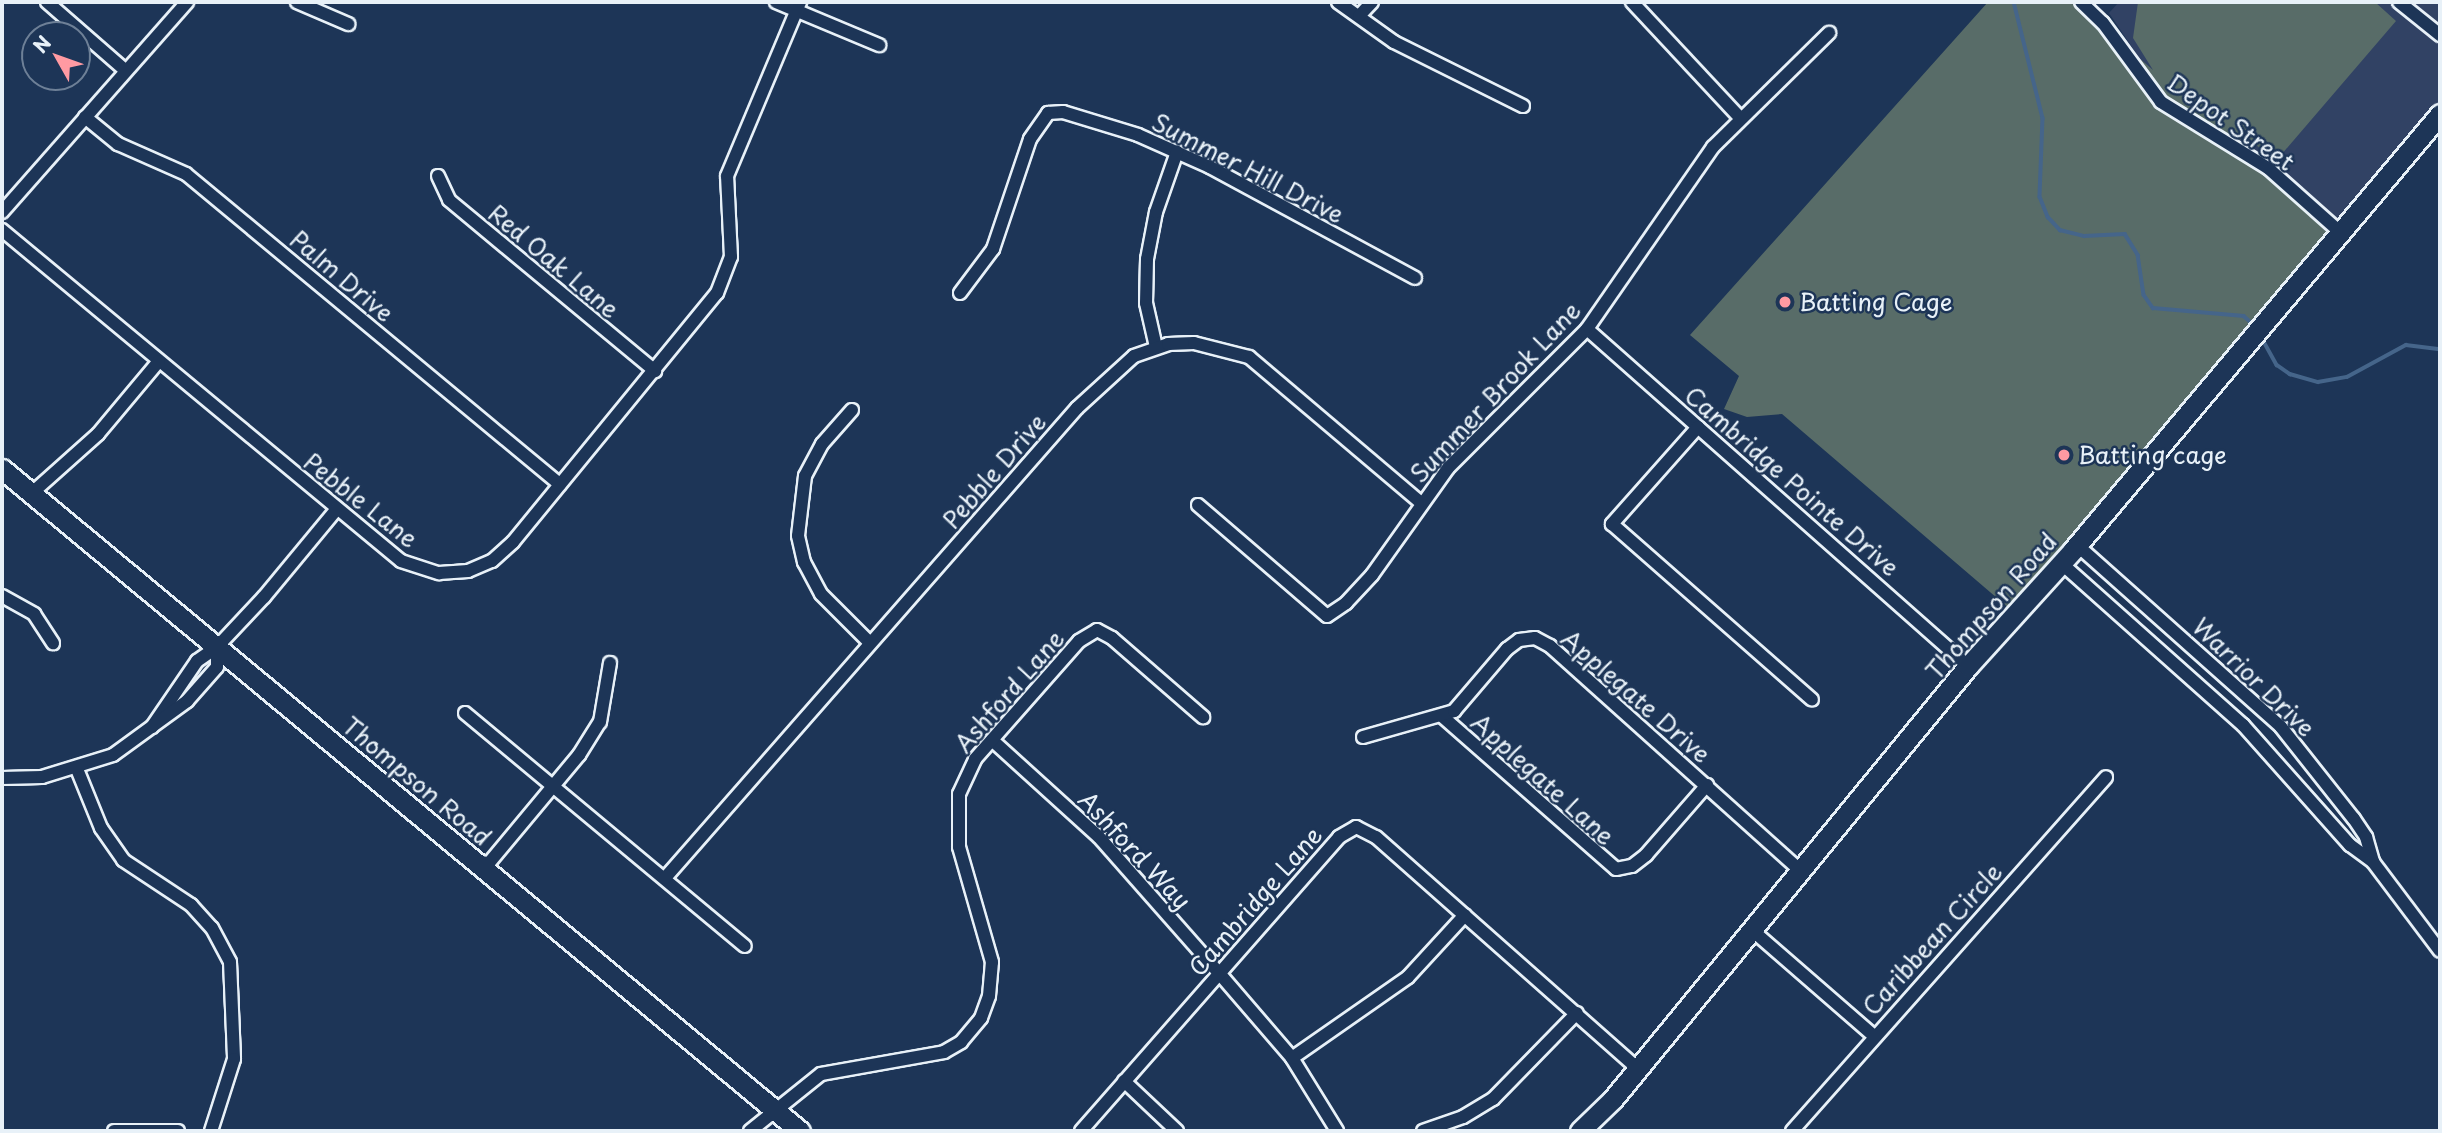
<!DOCTYPE html>
<html>
<head>
<meta charset="utf-8">
<style>
	body { margin:0 }
	#map { position:relative; width:2442px; height:1133px; overflow:hidden; background:#1d3557; font-family:"Playpen Sans",sans-serif }
	div>[style] { position:absolute }
	.built>* { inset:0; background:#314264 }
	.green>* { inset:0; background:#586c68 }
	.stream>* { height:3.5px; margin:-1.75px; padding:0 1.75px; transform-origin:1.75px; border-radius:1.75px; background:#45658a }
	.roads { filter:drop-shadow(2px 0 #e8f1f8) drop-shadow(-2px 0 #e8f1f8) drop-shadow(0 2px #e8f1f8) drop-shadow(0 -2px #e8f1f8) }
	.street>* { height:12px; margin:-6px; padding:0 6px; transform-origin:6px; border-radius:6px; background:#1d3557 }
	.secondary>* { height:19px; margin:-9.5px; padding:0 9.5px; transform-origin:9.5px; border-radius:9.5px; background:#1d3557 }
	.dots>* { width:19px; height:19px; translate:-50% -50%; box-sizing:border-box; border:4px solid #1d3557; border-radius:50% }
	span { translate:-50% -50%; white-space:nowrap; text-align:center; line-height:1.15; -webkit-text-stroke:5px #1d3557; paint-order:stroke }
	.street-label { font-size:24px; color:#e8f1f8 }
	.poi-label { font-size:24px; color:#e8f1f8 }
	.left { translate:0 -50%; text-align:left }
	.frame { position:absolute; inset:0; border:4px solid #e8f1f8; pointer-events:none }
	.north { position:absolute; left:21px; top:21px; width:70px; height:70px; box-sizing:border-box; background:#1d3557; border:2px solid #6e8097; border-radius:50%; rotate:310deg; font-size:19px; font-weight:700; line-height:28px; text-align:center; color:#e8f1f8 }
	.north::after { content:''; display:block; margin:auto; width:24px; height:32px; background:#ff9aa2; clip-path:polygon(50% 0,100% 100%,50% 72%,0 100%) }
</style>
</head>
<body>
<div id="map">
	<div class="built">
		<div style="clip-path:polygon(2119px 2px,2440px 2px,2440px 114px,2342px 234px,2155px 81px,2109px 13px)"></div>
	</div>
	<div class="green">
		<div style="clip-path:polygon(1988px 2px,2074px 2px,2153px 70px,2133px 38px,2138px 2px,2375px 2px,2396px 21px,2275px 162px,2245px 135px,2240px 140px,2225px 132px,2342px 234px,2011px 610px,1782px 414px,1747px 417px,1724px 409px,1739px 376px,1690px 335px)"></div>
	</div>
	<div class="stream">
		<div style="left:2014px;top:2px;width:120px;rotate:76deg"></div>
		<div style="left:2043px;top:118px;width:79px;rotate:92.2deg"></div>
		<div style="left:2040px;top:197px;width:22px;rotate:68deg"></div>
		<div style="left:2048px;top:217px;width:18px;rotate:47deg"></div>
		<div style="left:2060px;top:230px;width:25px;rotate:14deg"></div>
		<div style="left:2084px;top:236px;width:41px;rotate:-2.8deg"></div>
		<div style="left:2125px;top:234px;width:25px;rotate:58deg"></div>
		<div style="left:2138px;top:255px;width:40px;rotate:81.5deg"></div>
		<div style="left:2144px;top:295px;width:16px;rotate:55deg"></div>
		<div style="left:2153px;top:308px;width:91px;rotate:5deg"></div>
		<div style="left:2244px;top:316px;width:13px;rotate:42deg"></div>
		<div style="left:2262px;top:338px;width:31px;rotate:61deg"></div>
		<div style="left:2277px;top:365px;width:16px;rotate:35deg"></div>
		<div style="left:2290px;top:374px;width:29px;rotate:16deg"></div>
		<div style="left:2318px;top:382px;width:29px;rotate:-10deg"></div>
		<div style="left:2347px;top:377px;width:67px;rotate:-28.5deg"></div>
		<div style="left:2406px;top:345px;width:34px;rotate:7deg"></div>
	</div>
	<div class="roads">
		<div class="street">
			<div style="left:47px;top:2px;width:103px;rotate:41.1deg"></div>
			<div style="left:297px;top:2px;width:56px;rotate:23.3deg"></div>
			<div style="left:776px;top:2px;width:112px;rotate:22.7deg"></div>
			<div style="left:1338px;top:2px;width:69px;rotate:35.5deg"></div>
			<div style="left:1394px;top:42px;width:144px;rotate:26.4deg"></div>
			<div style="left:1632px;top:2px;width:158px;rotate:47deg"></div>
			<div style="left:2081px;top:2px;width:30px;rotate:44deg"></div>
			<div style="left:2103px;top:23px;width:98px;rotate:53.7deg"></div>
			<div style="left:2161px;top:102px;width:126px;rotate:31.7deg"></div>
			<div style="left:2268px;top:168px;width:99px;rotate:41.7deg"></div>
			<div style="left:2399px;top:2px;width:53px;rotate:38.8deg"></div>
			<div style="left:1359px;top:16px;width:19px;rotate:-47deg"></div>
			<div style="left:85px;top:117px;width:43px;rotate:39.3deg"></div>
			<div style="left:118px;top:144px;width:74px;rotate:23.8deg"></div>
			<div style="left:186px;top:174px;width:486px;rotate:39.7deg"></div>
			<div style="left:438px;top:176px;width:26px;rotate:65deg"></div>
			<div style="left:449px;top:200px;width:268px;rotate:39.7deg"></div>
			<div style="left:2px;top:212px;width:280px;rotate:-48.6deg"></div>
			<div style="left:2px;top:230px;width:518px;rotate:39.68deg"></div>
			<div style="left:401px;top:561px;width:40px;rotate:18deg"></div>
			<div style="left:439px;top:573px;width:29px;rotate:-4deg"></div>
			<div style="left:468px;top:571px;width:26px;rotate:-23deg"></div>
			<div style="left:492px;top:561px;width:28px;rotate:-42deg"></div>
			<div style="left:513px;top:542px;width:322px;rotate:-50.7deg"></div>
			<div style="left:717px;top:293px;width:39px;rotate:-69deg"></div>
			<div style="left:731px;top:257px;width:81px;rotate:-92.8deg"></div>
			<div style="left:727px;top:176px;width:189px;rotate:-67.2deg"></div>
			<div style="left:960px;top:293px;width:55px;rotate:-53.1deg"></div>
			<div style="left:993px;top:249px;width:116px;rotate:-71.4deg"></div>
			<div style="left:1030px;top:139px;width:32px;rotate:-55deg"></div>
			<div style="left:1048px;top:113px;width:15px;rotate:-4deg"></div>
			<div style="left:1063px;top:112px;width:78px;rotate:17deg"></div>
			<div style="left:1138px;top:135px;width:79px;rotate:24deg"></div>
			<div style="left:1210px;top:167px;width:233px;rotate:28.4deg"></div>
			<div style="left:1587px;top:329px;width:509px;rotate:41.49deg"></div>
			<div style="left:1156px;top:347px;width:45px;rotate:-102.8deg"></div>
			<div style="left:1146px;top:303px;width:44px;rotate:-88.7deg"></div>
			<div style="left:1147px;top:259px;width:48px;rotate:-79.2deg"></div>
			<div style="left:1156px;top:212px;width:64px;rotate:-70.7deg"></div>
			<div style="left:852px;top:410px;width:45px;rotate:131.4deg"></div>
			<div style="left:822px;top:444px;width:36px;rotate:118deg"></div>
			<div style="left:805px;top:476px;width:60px;rotate:96.7deg"></div>
			<div style="left:798px;top:536px;width:27px;rotate:77deg"></div>
			<div style="left:804px;top:562px;width:36px;rotate:62deg"></div>
			<div style="left:821px;top:594px;width:69px;rotate:45deg"></div>
			<div style="left:1698px;top:427px;width:130px;rotate:131.6deg"></div>
			<div style="left:1612px;top:524px;width:266px;rotate:41.3deg"></div>
			<div style="left:32px;top:493px;width:89px;rotate:-41.8deg"></div>
			<div style="left:98px;top:434px;width:95px;rotate:-50.1deg"></div>
			<div style="left:1198px;top:505px;width:170px;rotate:40.7deg"></div>
			<div style="left:1327px;top:616px;width:23px;rotate:-34deg"></div>
			<div style="left:1346px;top:603px;width:38px;rotate:-47deg"></div>
			<div style="left:1372px;top:575px;width:131px;rotate:-54.6deg"></div>
			<div style="left:1448px;top:468px;width:197px;rotate:-45deg"></div>
			<div style="left:1587px;top:329px;width:221px;rotate:-55.3deg"></div>
			<div style="left:1713px;top:147px;width:163px;rotate:-44.5deg"></div>
			<div style="left:2077px;top:545px;width:273px;rotate:41.7deg"></div>
			<div style="left:2281px;top:727px;width:117px;rotate:51.6deg"></div>
			<div style="left:2354px;top:819px;width:22px;rotate:56deg"></div>
			<div style="left:2366px;top:837px;width:26px;rotate:74deg"></div>
			<div style="left:2061px;top:563px;width:244px;rotate:41.7deg"></div>
			<div style="left:2243px;top:725px;width:161px;rotate:48.3deg"></div>
			<div style="left:2350px;top:845px;width:29px;rotate:36deg"></div>
			<div style="left:2373px;top:862px;width:111px;rotate:53deg"></div>
			<div style="left:2px;top:596px;width:37px;rotate:29deg"></div>
			<div style="left:34px;top:614px;width:35px;rotate:57deg"></div>
			<div style="left:465px;top:713px;width:364px;rotate:39.8deg"></div>
			<div style="left:1443px;top:717px;width:230px;rotate:41.3deg"></div>
			<div style="left:1616px;top:869px;width:16px;rotate:-11deg"></div>
			<div style="left:1632px;top:866px;width:18px;rotate:-38deg"></div>
			<div style="left:1646px;top:855px;width:93px;rotate:-48.9deg"></div>
			<div style="left:152px;top:727px;width:80px;rotate:-55.7deg"></div>
			<div style="left:197px;top:661px;width:24px;rotate:-35deg"></div>
			<div style="left:217px;top:647px;width:69px;rotate:-46.8deg"></div>
			<div style="left:264px;top:597px;width:113px;rotate:-50.4deg"></div>
			<div style="left:1363px;top:737px;width:95px;rotate:-15.9deg"></div>
			<div style="left:1454px;top:711px;width:82px;rotate:-49.5deg"></div>
			<div style="left:1507px;top:649px;width:15px;rotate:-37deg"></div>
			<div style="left:1519px;top:640px;width:16px;rotate:-7deg"></div>
			<div style="left:1535px;top:638px;width:17px;rotate:28deg"></div>
			<div style="left:1550px;top:646px;width:337px;rotate:41.9deg"></div>
			<div style="left:992px;top:740px;width:144px;rotate:42.2deg"></div>
			<div style="left:1099px;top:837px;width:181px;rotate:48.6deg"></div>
			<div style="left:1219px;top:973px;width:112px;rotate:49.3deg"></div>
			<div style="left:1292px;top:1058px;width:86px;rotate:58.3deg"></div>
			<div style="left:77px;top:769px;width:64px;rotate:67.9deg"></div>
			<div style="left:101px;top:828px;width:39px;rotate:55deg"></div>
			<div style="left:123px;top:860px;width:82px;rotate:33.5deg"></div>
			<div style="left:191px;top:905px;width:31px;rotate:48deg"></div>
			<div style="left:212px;top:928px;width:38px;rotate:62deg"></div>
			<div style="left:230px;top:962px;width:97px;rotate:87.6deg"></div>
			<div style="left:234px;top:1059px;width:76px;rotate:107.7deg"></div>
			<div style="left:2px;top:778px;width:40px;rotate:-1.4deg"></div>
			<div style="left:42px;top:777px;width:74px;rotate:-17.2deg"></div>
			<div style="left:113px;top:755px;width:92px;rotate:-36.1deg"></div>
			<div style="left:187px;top:701px;width:45px;rotate:-48.6deg"></div>
			<div style="left:217px;top:667px;width:20px;rotate:-90deg"></div>
			<div style="left:474px;top:861px;width:15px;rotate:8deg"></div>
			<div style="left:489px;top:863px;width:141px;rotate:-50.2deg"></div>
			<div style="left:579px;top:755px;width:39px;rotate:-58deg"></div>
			<div style="left:600px;top:722px;width:60px;rotate:-80.4deg"></div>
			<div style="left:665px;top:878px;width:625px;rotate:-48.76deg"></div>
			<div style="left:1077px;top:408px;width:77px;rotate:-42.4deg"></div>
			<div style="left:1134px;top:356px;width:36px;rotate:-19deg"></div>
			<div style="left:1168px;top:344px;width:26px;rotate:-2deg"></div>
			<div style="left:1194px;top:343px;width:57px;rotate:14.3deg"></div>
			<div style="left:1249px;top:357px;width:224px;rotate:40.3deg"></div>
			<div style="left:1752px;top:930px;width:162px;rotate:41deg"></div>
			<div style="left:1292px;top:1058px;width:141px;rotate:-34.9deg"></div>
			<div style="left:1408px;top:977px;width:84px;rotate:-47.4deg"></div>
			<div style="left:1124px;top:1081px;width:73px;rotate:43.3deg"></div>
			<div style="left:114px;top:1131px;width:64px"></div>
			<div style="left:750px;top:1131px;width:91px;rotate:-38.8deg"></div>
			<div style="left:821px;top:1074px;width:125px;rotate:-10.1deg"></div>
			<div style="left:944px;top:1052px;width:20px;rotate:-30deg"></div>
			<div style="left:961px;top:1042px;width:31px;rotate:-50deg"></div>
			<div style="left:981px;top:1018px;width:23px;rotate:-70deg"></div>
			<div style="left:989px;top:996px;width:34px;rotate:-85deg"></div>
			<div style="left:992px;top:962px;width:120px;rotate:-106deg"></div>
			<div style="left:959px;top:847px;width:53px;rotate:-90deg"></div>
			<div style="left:959px;top:794px;width:38px;rotate:-65deg"></div>
			<div style="left:975px;top:759px;width:157px;rotate:-48.6deg"></div>
			<div style="left:1079px;top:641px;width:21px;rotate:-31deg"></div>
			<div style="left:1097px;top:630px;width:17px;rotate:28deg"></div>
			<div style="left:1112px;top:638px;width:121px;rotate:41deg"></div>
			<div style="left:1081px;top:1131px;width:391px;rotate:-48.7deg"></div>
			<div style="left:1339px;top:837px;width:20px;rotate:-30deg"></div>
			<div style="left:1356px;top:827px;width:22px;rotate:27deg"></div>
			<div style="left:1376px;top:837px;width:350px;rotate:41.5deg"></div>
			<div style="left:1423px;top:1131px;width:42px;rotate:-19.3deg"></div>
			<div style="left:1463px;top:1117px;width:35px;rotate:-31deg"></div>
			<div style="left:1493px;top:1099px;width:120px;rotate:-45.7deg"></div>
			<div style="left:1792px;top:1131px;width:473px;rotate:-48.4deg"></div>
		</div>
		<div class="secondary">
			<div style="left:2px;top:469px;width:1037px;rotate:39.68deg"></div>
			<div style="left:1580px;top:1131px;width:46px;rotate:-44.1deg"></div>
			<div style="left:1613px;top:1099px;width:560px;rotate:-50.65deg"></div>
			<div style="left:1968px;top:666px;width:156px;rotate:-47.8deg"></div>
			<div style="left:2073px;top:550px;width:570px;rotate:-49.91deg"></div>
		</div>
	</div>
	<div class="dots">
		<div style="left:1785px;top:302px;background:#ff9aa2"></div>
		<div style="left:2064px;top:455px;background:#ff9aa2"></div>
	</div>
	<div class="street-label">
		<span style="left:2231px;top:122px;rotate:35deg">Depot Street</span>
		<span style="left:1248px;top:168px;rotate:27deg">Summer Hill Drive</span>
		<span style="left:554px;top:261px;rotate:40deg">Red Oak Lane</span>
		<span style="left:342px;top:276px;rotate:40deg">Palm Drive</span>
		<span style="left:1495px;top:392px;rotate:-47deg">Summer Brook Lane</span>
		<span style="left:994px;top:471px;rotate:-49deg">Pebble Drive</span>
		<span style="left:1792px;top:481px;rotate:41deg">Cambridge Pointe Drive</span>
		<span style="left:361px;top:500px;rotate:38deg">Pebble Lane</span>
		<span style="left:1991px;top:606px;rotate:-49deg">Thompson Road</span>
		<span style="left:2254px;top:677px;rotate:44deg">Warrior Drive</span>
		<span style="left:1009px;top:691px;rotate:-49deg">Ashford Lane</span>
		<span style="left:1636px;top:696px;rotate:41deg">Applegate Drive</span>
		<span style="left:1543px;top:779px;rotate:42deg">Applegate Lane</span>
		<span style="left:417px;top:781px;rotate:40deg">Thompson Road</span>
		<span style="left:1135px;top:850px;rotate:47deg">Ashford Way</span>
		<span style="left:1255px;top:901px;rotate:-49deg">Cambridge Lane</span>
		<span style="left:1932px;top:939px;rotate:-48deg">Caribbean Circle</span>
	</div>
	<div class="poi-label">
		<span class="left" style="left:1799px;top:302px">Batting Cage</span>
		<span class="left" style="left:2078px;top:455px">Batting cage</span>
	</div>
	<div class="frame"></div>
	<div class="north">N</div>
</div>
</body>
</html>
